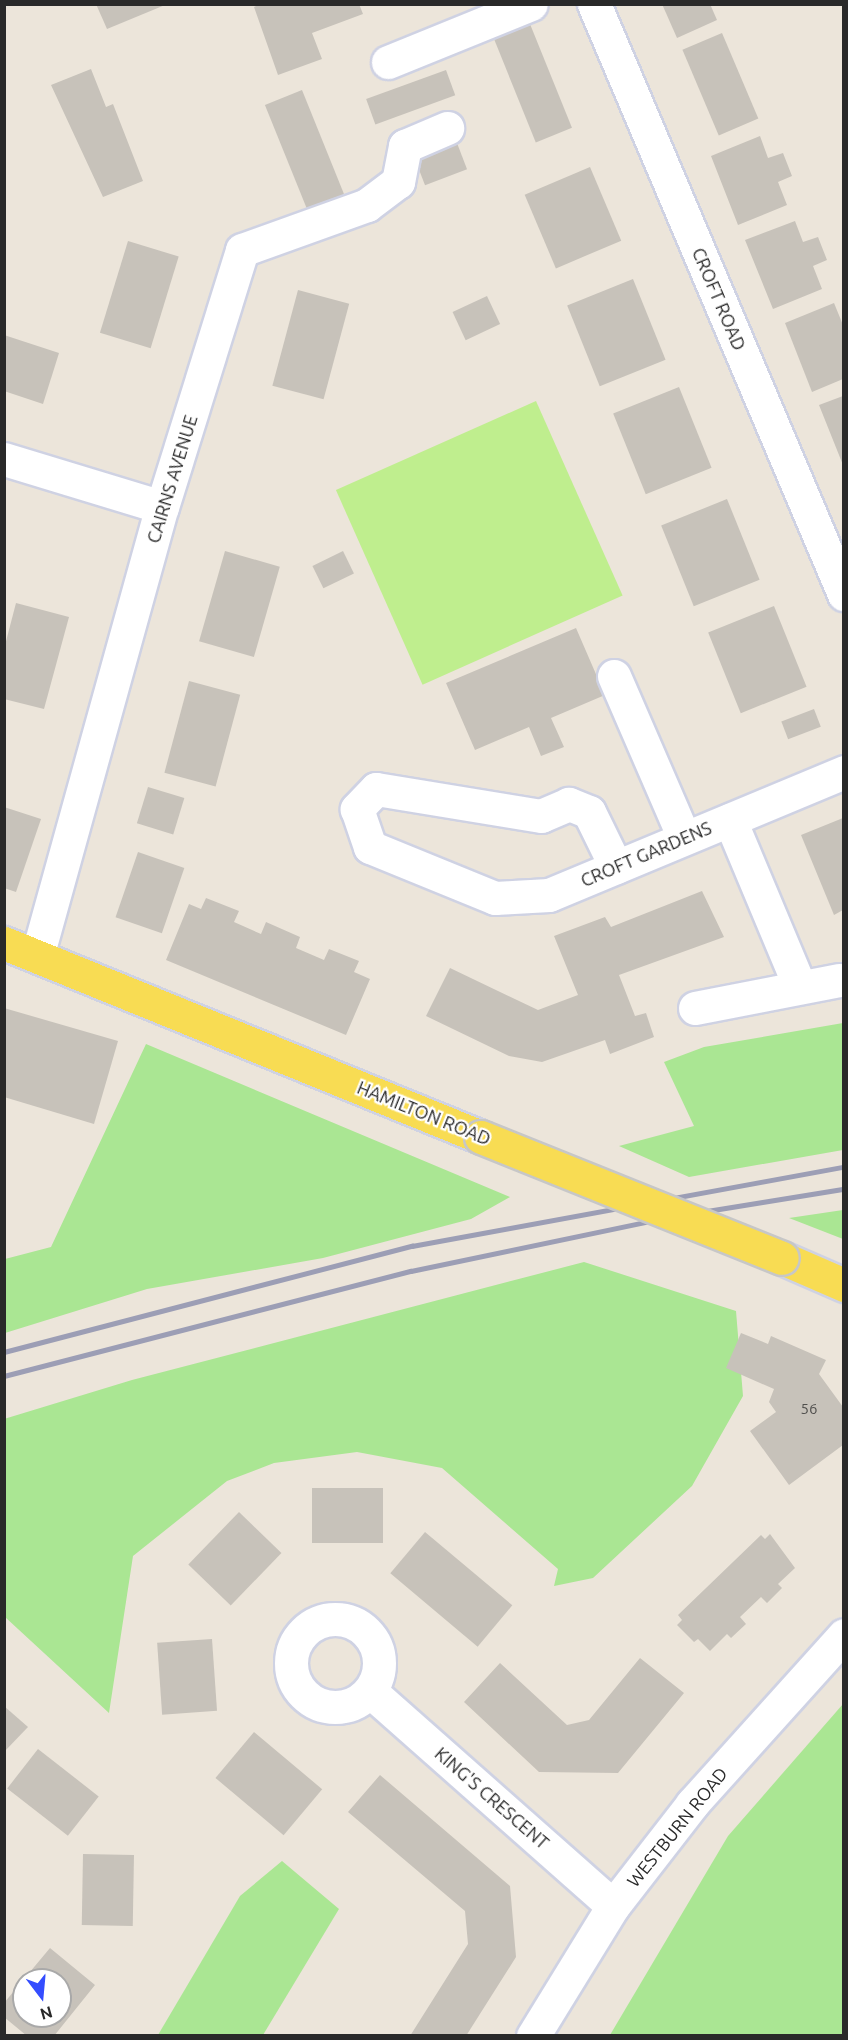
<!DOCTYPE html>
<html>
<head>
<meta charset="utf-8">
<style>
	body { margin:0 }
	#map { position:relative; width:848px; height:2040px; overflow:hidden; background:#ece5da; font-family:Ubuntu,sans-serif }
	div>[style] { position:absolute }
	.green>* { inset:0; background:#aae693 }
	.pitch>* { inset:0; background:#bfee8e; transform-origin:0 0 }
	.building>* { inset:0; background:#c7c2ba; transform-origin:0 0 }
	.roads { filter:drop-shadow(2px 0 #cfd2e3) drop-shadow(-2px 0 #cfd2e3) drop-shadow(0 2px #cfd2e3) drop-shadow(0 -2px #cfd2e3) }
	.minor>* { height:33px; margin:-16.5px; padding:0 16.5px; transform-origin:16.5px; border-radius:16.5px; background:#fff }
	.minor>.ring { margin:-16.5px; padding:0; box-sizing:content-box; background:none; border:33px solid #fff; border-radius:50% }
	.major>* { height:33px; margin:-16.5px; padding:0 16.5px; transform-origin:16.5px; border-radius:16.5px; background:#f8dc53 }
	.rail>* { height:4.5px; margin:-2.25px; padding:0 2.25px; transform-origin:2.25px; border-radius:2.25px; background:#9c9eb5 }
	.bridges { filter:drop-shadow(2px 0 #c7c7c7) drop-shadow(-2px 0 #c7c7c7) drop-shadow(0 2px #c7c7c7) drop-shadow(0 -2px #c7c7c7) }
	.major-bridge>* { height:33px; margin:-16.5px; padding:0 16.5px; transform-origin:16.5px; border-radius:16.5px; background:#f8dc53 }
	span { translate:-50% -50%; white-space:nowrap; text-align:center; line-height:1.15; -webkit-text-stroke:4.5px #fff; paint-order:stroke }
	.number-label { font-size:15px; color:#504f4d }
	.number-label span { -webkit-text-stroke-width:0 }
	.street-label { font-size:18px; color:#292929 }
	.frame { position:absolute; inset:0; border:6px solid #292929; pointer-events:none }
	.north { position:absolute; left:12px; top:1968px; width:60px; height:60px; box-sizing:border-box; background:#fff; border:2px solid #a9a9a9; border-radius:50%; rotate:164deg; font-size:16px; font-weight:700; line-height:24px; text-align:center; color:#292929 }
	.north::after { content:''; display:block; margin:auto; width:21px; height:27px; background:#344dff; clip-path:polygon(50% 0,100% 100%,50% 72%,0 100%) }
</style>
</head>
<body>
<div id="map">
	<div class="green">
		<div style="clip-path:polygon(843px 1023px,843px 1150px,689px 1177px,619px 1146px,694px 1126px,664px 1062px,704px 1047px)"></div>
		<div style="clip-path:polygon(146px 1044px,510px 1197px,471px 1219px,323px 1258px,147px 1289px,5px 1333px,5px 1259px,51px 1247px)"></div>
		<div style="clip-path:polygon(843px 1210px,843px 1239px,789px 1218px)"></div>
		<div style="clip-path:polygon(584px 1262px,736px 1311px,743px 1396px,692px 1486px,593px 1578px,554px 1586px,558px 1569px,442px 1468px,357px 1452px,274px 1463px,227px 1481px,133px 1556px,109px 1713px,5px 1617px,4px 1419px,132px 1380px)"></div>
		<div style="clip-path:polygon(843px 1704px,843px 2035px,610px 2035px,728px 1836px)"></div>
		<div style="clip-path:polygon(282px 1861px,339px 1909px,263px 2035px,158px 2035px,240px 1896px)"></div>
	</div>
	<div class="pitch">
		<div style="left:536px;top:401px;width:213px;height:219px;rotate:66deg"></div>
	</div>
	<div class="building">
		<div style="clip-path:polygon(96px 4px,165px 4px,165px 5px,107px 29px)"></div>
		<div style="clip-path:polygon(260px 4px,359px 4px,363px 14px,312px 33px,322px 59px,278px 75px,254px 7px)"></div>
		<div style="clip-path:polygon(662px 4px,710px 4px,717px 20px,677px 38px)"></div>
		<div style="left:530px;top:24px;width:112px;height:39px;rotate:68deg"></div>
		<div style="left:722px;top:33px;width:93px;height:43px;rotate:67deg"></div>
		<div style="clip-path:polygon(91px 69px,106px 107px,113px 104px,143px 181px,103px 197px,51px 85px)"></div>
		<div style="left:446px;top:70px;width:27px;height:85px;rotate:70deg"></div>
		<div style="left:302px;top:90px;width:115px;height:40px;rotate:68deg"></div>
		<div style="clip-path:polygon(760px 136px,768px 158px,783px 153px,792px 176px,778px 182px,787px 205px,738px 225px,711px 156px)"></div>
		<div style="left:457px;top:143px;width:28px;height:45px;rotate:69deg"></div>
		<div style="left:590px;top:167px;width:80px;height:71px;rotate:67deg"></div>
		<div style="clip-path:polygon(795px 221px,803px 242px,818px 237px,827px 260px,813px 266px,822px 289px,773px 309px,745px 240px)"></div>
		<div style="left:128px;top:241px;width:53px;height:96px;rotate:17deg"></div>
		<div style="left:633px;top:279px;width:87px;height:71px;rotate:68deg"></div>
		<div style="left:298px;top:290px;width:53px;height:99px;rotate:15deg"></div>
		<div style="left:487px;top:296px;width:31px;height:38px;rotate:65deg"></div>
		<div style="clip-path:polygon(834px 303px,843px 325px,843px 379px,812px 392px,785px 323px)"></div>
		<div style="clip-path:polygon(4px 335px,59px 353px,43px 404px,4px 391px)"></div>
		<div style="left:679px;top:387px;width:87px;height:71px;rotate:68deg"></div>
		<div style="clip-path:polygon(843px 396px,843px 465px,819px 405px)"></div>
		<div style="left:727px;top:499px;width:87px;height:71px;rotate:68deg"></div>
		<div style="left:225px;top:551px;width:57px;height:94px;rotate:16deg"></div>
		<div style="left:343px;top:551px;width:25px;height:34px;rotate:64deg"></div>
		<div style="clip-path:polygon(16px 603px,69px 617px,44px 709px,4px 699px,4px 649px)"></div>
		<div style="left:774px;top:606px;width:87px;height:71px;rotate:68deg"></div>
		<div style="clip-path:polygon(576px 628px,605px 695px,551px 718px,564px 747px,541px 756px,529px 727px,475px 750px,446px 683px)"></div>
		<div style="left:189px;top:681px;width:53px;height:95px;rotate:15deg"></div>
		<div style="left:814px;top:709px;width:19px;height:35px;rotate:69deg"></div>
		<div style="left:148px;top:787px;width:38px;height:38px;rotate:17deg"></div>
		<div style="clip-path:polygon(4px 807px,41px 819px,16px 892px,4px 888px)"></div>
		<div style="clip-path:polygon(843px 818px,843px 910px,834px 915px,801px 835px)"></div>
		<div style="left:138px;top:852px;width:49px;height:69px;rotate:19deg"></div>
		<div style="clip-path:polygon(702px 891px,724px 937px,619px 975px,635px 1016px,646px 1013px,654px 1037px,610px 1054px,605px 1040px,542px 1062px,509px 1056px,426px 1016px,450px 968px,538px 1010px,578px 995px,554px 936px,605px 917px,611px 927px)"></div>
		<div style="clip-path:polygon(206px 898px,239px 911px,234px 922px,261px 934px,266px 922px,300px 937px,296px 948px,324px 960px,329px 949px,359px 961px,354px 972px,370px 979px,346px 1035px,166px 960px,189px 904px,201px 909px)"></div>
		<div style="clip-path:polygon(4px 1008px,118px 1041px,94px 1124px,4px 1097px)"></div>
		<div style="clip-path:polygon(741px 1333px,768px 1344px,771px 1336px,826px 1360px,819px 1374px,843px 1407px,843px 1445px,789px 1485px,750px 1431px,776px 1412px,769px 1402px,774px 1389px,726px 1368px)"></div>
		<div style="left:383px;top:1488px;width:55px;height:71px;rotate:90deg"></div>
		<div style="left:239px;top:1512px;width:59px;height:73px;rotate:44deg"></div>
		<div style="left:425px;top:1532px;width:114px;height:54px;rotate:40deg"></div>
		<div style="clip-path:polygon(770px 1534px,795px 1568px,778px 1584px,782px 1588px,767px 1603px,761px 1597px,740px 1617px,746px 1624px,731px 1638px,727px 1634px,710px 1651px,698px 1639px,694px 1642px,677px 1625px,682px 1620px,678px 1615px,761px 1535px,765px 1539px)"></div>
		<div style="left:212px;top:1639px;width:72px;height:55px;rotate:86deg"></div>
		<div style="clip-path:polygon(640px 1658px,684px 1693px,618px 1773px,539px 1772px,464px 1702px,500px 1663px,567px 1725px,589px 1720px)"></div>
		<div style="clip-path:polygon(4px 1706px,28px 1727px,4px 1752px)"></div>
		<div style="left:254px;top:1732px;width:89px;height:60px;rotate:40deg"></div>
		<div style="left:38px;top:1749px;width:77px;height:50px;rotate:38deg"></div>
		<div style="clip-path:polygon(380px 1775px,510px 1886px,516px 1957px,466px 2036px,410px 2036px,468px 1944px,465px 1911px,348px 1812px)"></div>
		<div style="left:83px;top:1854px;width:51px;height:71px;rotate:1deg"></div>
		<div style="clip-path:polygon(evenodd,50px 1948px,95px 1985px,54px 2036px,27px 2036px,4px 2017px,4px 2003px,50px 1948px,24px 1980px,60px 1980px,60px 2016px,24px 2016px,24px 1980px)"></div>
	</div>
	<div class="roads">
		<div class="minor">
			<div style="left:594px;top:4px;width:641px;rotate:67.04deg"></div>
			<div style="left:388px;top:62px;width:154px;rotate:-22.1deg"></div>
			<div style="left:4px;top:459px;width:165px;rotate:16.9deg"></div>
			<div style="left:614px;top:676px;width:176px;rotate:66.6deg"></div>
			<div style="left:730px;top:820px;width:181px;rotate:67.3deg"></div>
			<div style="left:616px;top:867px;width:61px;rotate:-116.1deg"></div>
			<div style="left:589px;top:812px;width:22px;rotate:-158deg"></div>
			<div style="left:569px;top:804px;width:30px;rotate:157deg"></div>
			<div style="left:541px;top:816px;width:167px;rotate:-170.7deg"></div>
			<div style="left:376px;top:789px;width:28px;rotate:134deg"></div>
			<div style="left:357px;top:809px;width:40px;rotate:71.1deg"></div>
			<div style="left:370px;top:847px;width:135px;rotate:22.2deg"></div>
			<div style="left:495px;top:898px;width:54px;rotate:-3.2deg"></div>
			<div style="left:549px;top:895px;width:320px;rotate:-22.6deg"></div>
			<div style="left:38px;top:953px;width:463px;rotate:-74.5deg"></div>
			<div style="left:162px;top:507px;width:269px;rotate:-72.7deg"></div>
			<div style="left:242px;top:250px;width:133px;rotate:-19.8deg"></div>
			<div style="left:367px;top:205px;width:39px;rotate:-37deg"></div>
			<div style="left:398px;top:182px;width:37px;rotate:-79deg"></div>
			<div style="left:405px;top:146px;width:46px;rotate:-23.2deg"></div>
			<div style="left:695px;top:1008px;width:147px;rotate:-11deg"></div>
			<div class="ring" style="left:291px;top:1619px;width:55px;height:55px"></div>
			<div style="left:370px;top:1691px;width:324px;rotate:41.5deg"></div>
			<div style="left:533px;top:2036px;width:153px;rotate:-58.4deg"></div>
			<div style="left:613px;top:1906px;width:129px;rotate:-52.2deg"></div>
			<div style="left:692px;top:1804px;width:227px;rotate:-48deg"></div>
		</div>
		<div class="major">
			<div style="left:4px;top:943px;width:515px;rotate:22.13deg"></div>
			<div style="left:782px;top:1258px;width:68px;rotate:23.5deg"></div>
		</div>
	</div>
	<div class="rail">
		<div style="left:4px;top:1352px;width:422px;rotate:-14.6deg"></div>
		<div style="left:412px;top:1246px;width:439px;rotate:-10.4deg"></div>
		<div style="left:4px;top:1376px;width:420px;rotate:-14.5deg"></div>
		<div style="left:411px;top:1271px;width:258px;rotate:-11.8deg"></div>
		<div style="left:664px;top:1218px;width:182px;rotate:-9.2deg"></div>
	</div>
	<div class="bridges">
		<div class="major-bridge">
			<div style="left:481px;top:1137px;width:324px;rotate:21.9deg"></div>
		</div>
	</div>
	<div class="number-label">
		<span style="left:809px;top:1409px">56</span>
	</div>
	<div class="street-label">
		<span style="left:719px;top:299px;rotate:67deg">CROFT ROAD</span>
		<span style="left:172px;top:479px;rotate:-73deg">CAIRNS AVENUE</span>
		<span style="left:646px;top:854px;rotate:-23deg">CROFT GARDENS</span>
		<span style="left:424px;top:1113px;rotate:22deg">HAMILTON ROAD</span>
		<span style="left:492px;top:1798px;rotate:41deg">KING'S CRESCENT</span>
		<span style="left:677px;top:1827px;rotate:-51deg">WESTBURN ROAD</span>
	</div>
	<div class="frame"></div>
	<div class="north">N</div>
</div>
</body>
</html>
